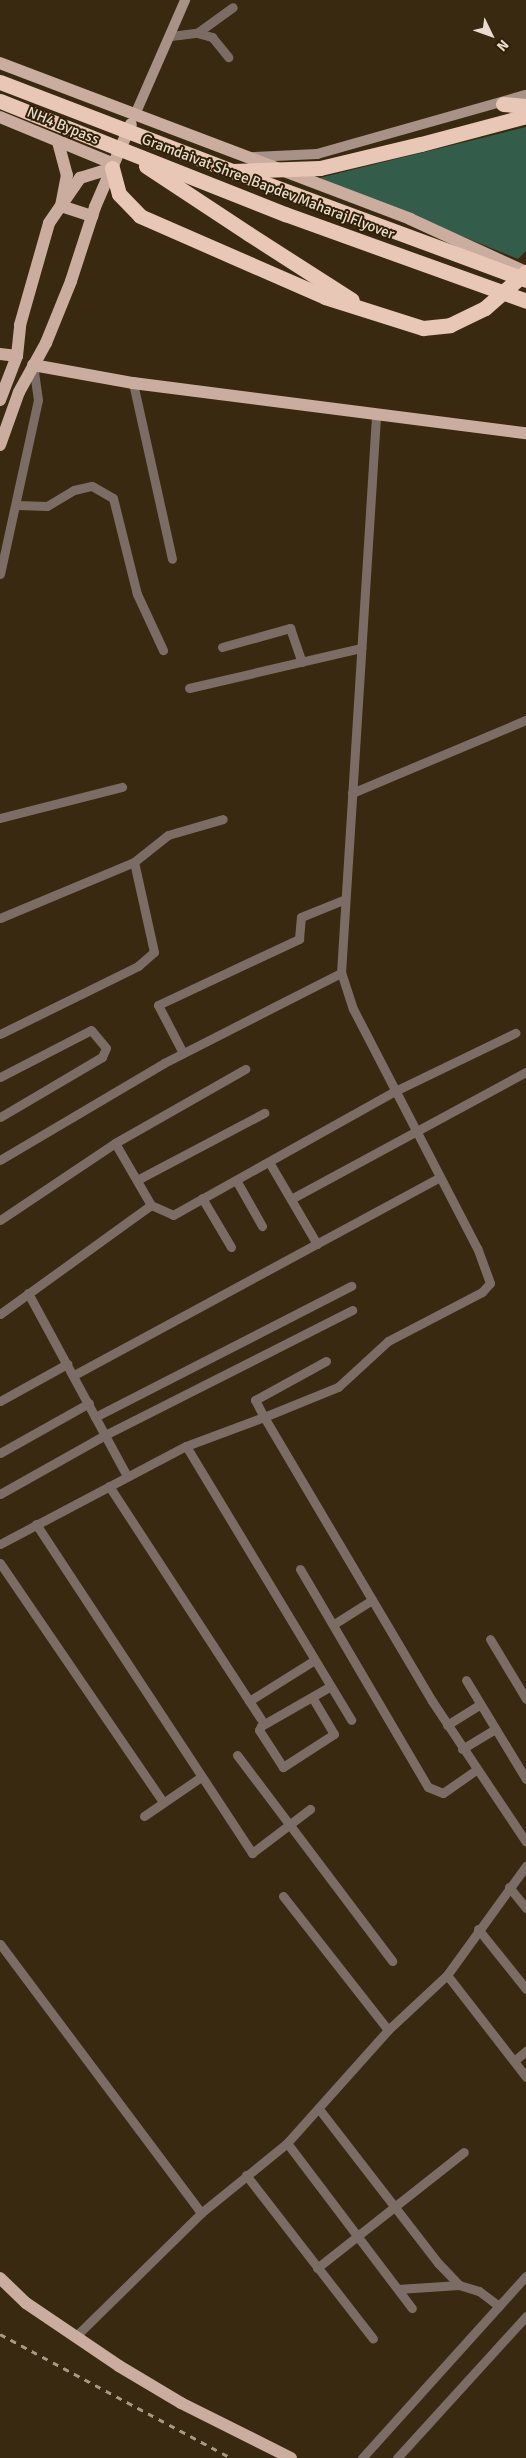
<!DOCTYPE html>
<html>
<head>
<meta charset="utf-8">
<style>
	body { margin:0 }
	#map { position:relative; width:526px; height:2458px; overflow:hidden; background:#392910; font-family:Signika,sans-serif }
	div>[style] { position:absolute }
	.green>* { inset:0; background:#335c4a }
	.street>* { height:9px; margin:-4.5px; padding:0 4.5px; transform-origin:4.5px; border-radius:4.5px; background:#7b6d66 }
	.secondary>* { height:10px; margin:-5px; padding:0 5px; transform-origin:5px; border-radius:5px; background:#a89187 }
	.primary>* { height:12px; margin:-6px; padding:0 6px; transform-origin:6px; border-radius:6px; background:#caad9f }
	.highway>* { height:15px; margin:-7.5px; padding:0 7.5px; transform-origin:7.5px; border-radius:7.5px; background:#e9c7b6 }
	.rail>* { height:3px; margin-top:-1.5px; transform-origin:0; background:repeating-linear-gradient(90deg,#a69986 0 6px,transparent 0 12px) }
	.highway-bridge>* { height:15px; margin:-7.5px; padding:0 7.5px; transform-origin:7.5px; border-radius:7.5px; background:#e9c7b6 }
	span { translate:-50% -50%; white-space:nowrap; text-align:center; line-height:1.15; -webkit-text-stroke:4px #2f1f06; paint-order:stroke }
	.street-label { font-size:15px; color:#e8ddce }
	.north { position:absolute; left:466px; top:10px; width:50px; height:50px; -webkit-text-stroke:4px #2f1f06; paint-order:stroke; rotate:132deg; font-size:14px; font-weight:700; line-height:20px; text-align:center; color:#e8ddce }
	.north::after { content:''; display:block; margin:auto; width:18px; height:22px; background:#e8ddce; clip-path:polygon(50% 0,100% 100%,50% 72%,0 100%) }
</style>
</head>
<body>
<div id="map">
	<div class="green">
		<div style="clip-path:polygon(526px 127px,526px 251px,518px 259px,319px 178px)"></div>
	</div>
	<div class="street">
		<div style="left:197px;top:33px;width:44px;rotate:-35.8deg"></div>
		<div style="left:171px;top:36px;width:26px;rotate:-7deg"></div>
		<div style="left:197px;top:33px;width:16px;rotate:15deg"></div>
		<div style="left:212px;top:37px;width:26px;rotate:51deg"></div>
		<div style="left:133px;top:383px;width:180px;rotate:77.5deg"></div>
		<div style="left:17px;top:505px;width:30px;rotate:2deg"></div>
		<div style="left:47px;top:506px;width:31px;rotate:-31deg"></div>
		<div style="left:74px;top:490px;width:18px;rotate:-13deg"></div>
		<div style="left:92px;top:486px;width:24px;rotate:30deg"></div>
		<div style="left:113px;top:498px;width:99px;rotate:76deg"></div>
		<div style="left:137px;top:594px;width:62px;rotate:65.1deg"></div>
		<div style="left:0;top:574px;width:178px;rotate:-77.7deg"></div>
		<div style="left:38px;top:400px;width:35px;rotate:-98deg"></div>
		<div style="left:222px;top:647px;width:71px;rotate:-15.6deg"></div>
		<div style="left:290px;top:628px;width:36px;rotate:71deg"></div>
		<div style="left:189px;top:688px;width:177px;rotate:-13.1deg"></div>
		<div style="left:352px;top:793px;width:189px;rotate:-22.8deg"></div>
		<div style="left:0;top:818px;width:126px;rotate:-14.3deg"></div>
		<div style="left:0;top:918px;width:145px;rotate:-22.7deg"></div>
		<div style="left:134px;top:862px;width:43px;rotate:-38.5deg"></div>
		<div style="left:168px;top:835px;width:57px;rotate:-16.2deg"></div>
		<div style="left:0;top:1034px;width:154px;rotate:-26.2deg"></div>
		<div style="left:138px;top:966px;width:21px;rotate:-41deg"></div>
		<div style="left:154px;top:952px;width:92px;rotate:-102.5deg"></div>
		<div style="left:183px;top:1053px;width:54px;rotate:-117.5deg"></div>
		<div style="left:158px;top:1005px;width:156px;rotate:-25.1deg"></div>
		<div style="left:299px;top:939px;width:22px;rotate:-85deg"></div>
		<div style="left:301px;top:917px;width:45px;rotate:-22deg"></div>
		<div style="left:0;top:1077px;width:102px;rotate:-27.3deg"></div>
		<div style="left:91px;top:1030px;width:23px;rotate:50deg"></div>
		<div style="left:106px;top:1048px;width:10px;rotate:114deg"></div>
		<div style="left:102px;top:1057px;width:118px;rotate:149.5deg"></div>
		<div style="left:115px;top:1143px;width:72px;rotate:59.9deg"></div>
		<div style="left:151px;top:1205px;width:24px;rotate:24deg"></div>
		<div style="left:173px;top:1215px;width:252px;rotate:-29.2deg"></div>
		<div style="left:393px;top:1092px;width:136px;rotate:-25.8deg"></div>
		<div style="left:0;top:1160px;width:191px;rotate:-30.6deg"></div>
		<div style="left:164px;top:1063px;width:199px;rotate:-27deg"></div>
		<div style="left:269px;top:1162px;width:95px;rotate:59.7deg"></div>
		<div style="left:137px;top:1180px;width:144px;rotate:-27.8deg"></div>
		<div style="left:236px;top:1180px;width:53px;rotate:60.5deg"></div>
		<div style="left:202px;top:1198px;width:57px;rotate:59.4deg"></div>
		<div style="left:291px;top:1199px;width:267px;rotate:-28.4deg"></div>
		<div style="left:0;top:1220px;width:138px;rotate:-33.8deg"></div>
		<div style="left:115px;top:1143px;width:150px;rotate:-29.6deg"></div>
		<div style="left:28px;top:1293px;width:208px;rotate:61.6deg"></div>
		<div style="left:0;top:1314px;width:186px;rotate:-35.8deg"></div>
		<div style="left:326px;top:1361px;width:81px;rotate:151.2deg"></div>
		<div style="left:255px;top:1400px;width:19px;rotate:62deg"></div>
		<div style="left:264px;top:1417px;width:80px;rotate:-22.1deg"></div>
		<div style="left:338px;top:1387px;width:68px;rotate:-42.6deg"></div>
		<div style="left:388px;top:1341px;width:106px;rotate:-27.5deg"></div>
		<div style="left:482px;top:1292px;width:12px;rotate:-48deg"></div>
		<div style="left:490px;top:1283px;width:37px;rotate:-110deg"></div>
		<div style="left:477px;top:1248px;width:269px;rotate:-117.4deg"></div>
		<div style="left:353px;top:1009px;width:38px;rotate:-108deg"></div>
		<div style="left:341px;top:973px;width:558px;rotate:-86.4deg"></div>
		<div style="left:74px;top:1375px;width:416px;rotate:-28.4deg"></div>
		<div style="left:0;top:1401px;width:77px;rotate:-28.9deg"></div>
		<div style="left:95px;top:1417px;width:288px;rotate:-27.1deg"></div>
		<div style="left:186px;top:1446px;width:320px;rotate:58.9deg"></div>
		<div style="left:0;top:1453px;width:102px;rotate:-29.3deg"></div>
		<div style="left:109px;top:1486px;width:278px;rotate:56.9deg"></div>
		<div style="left:0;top:1494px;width:120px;rotate:-29.3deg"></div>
		<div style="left:105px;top:1435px;width:277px;rotate:-26.8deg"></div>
		<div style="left:36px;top:1524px;width:394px;rotate:56.7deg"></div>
		<div style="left:252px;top:1853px;width:73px;rotate:-37.2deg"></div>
		<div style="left:0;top:1544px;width:210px;rotate:-27.8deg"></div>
		<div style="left:186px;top:1446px;width:83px;rotate:-20.4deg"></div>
		<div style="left:264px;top:1417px;width:330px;rotate:59.4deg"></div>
		<div style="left:432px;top:1701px;width:169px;rotate:56.3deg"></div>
		<div style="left:0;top:1563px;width:289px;rotate:55.7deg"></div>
		<div style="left:300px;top:1569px;width:253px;rotate:59.6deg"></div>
		<div style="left:428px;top:1787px;width:16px;rotate:22deg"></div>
		<div style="left:443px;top:1793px;width:40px;rotate:-34.9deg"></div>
		<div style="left:334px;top:1624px;width:45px;rotate:-32.3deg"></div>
		<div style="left:490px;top:1639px;width:70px;rotate:59deg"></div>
		<div style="left:466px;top:1680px;width:116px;rotate:58.8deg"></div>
		<div style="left:312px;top:1697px;width:43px;rotate:59.3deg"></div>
		<div style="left:334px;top:1734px;width:61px;rotate:147.1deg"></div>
		<div style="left:283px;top:1767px;width:44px;rotate:-123deg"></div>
		<div style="left:259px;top:1730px;width:4px;rotate:-63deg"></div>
		<div style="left:261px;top:1726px;width:78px;rotate:-29.8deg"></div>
		<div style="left:249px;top:1701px;width:75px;rotate:-32deg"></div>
		<div style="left:447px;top:1725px;width:39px;rotate:-32deg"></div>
		<div style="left:462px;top:1749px;width:39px;rotate:-31deg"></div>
		<div style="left:237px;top:1755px;width:258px;rotate:53deg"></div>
		<div style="left:144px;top:1816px;width:69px;rotate:-34.4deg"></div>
		<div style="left:509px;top:1887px;width:27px;rotate:51deg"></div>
		<div style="left:283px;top:1896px;width:170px;rotate:51.9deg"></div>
		<div style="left:478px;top:1929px;width:77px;rotate:51.3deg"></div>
		<div style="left:0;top:1944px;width:336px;rotate:53.2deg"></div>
		<div style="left:447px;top:1975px;width:129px;rotate:52.2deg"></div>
		<div style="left:514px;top:2061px;width:16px;rotate:-40deg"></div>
		<div style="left:319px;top:2109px;width:195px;rotate:52.3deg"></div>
		<div style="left:438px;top:2263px;width:30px;rotate:46deg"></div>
		<div style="left:459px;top:2285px;width:21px;rotate:17deg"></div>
		<div style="left:479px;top:2291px;width:25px;rotate:37deg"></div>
		<div style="left:287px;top:2143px;width:207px;rotate:52.9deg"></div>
		<div style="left:246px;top:2175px;width:207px;rotate:52.2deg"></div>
		<div style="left:317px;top:2268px;width:187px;rotate:-38.3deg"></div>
		<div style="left:398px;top:2289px;width:61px;rotate:-3.8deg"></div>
		<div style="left:76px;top:2336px;width:175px;rotate:-44.5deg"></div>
		<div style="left:201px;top:2213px;width:111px;rotate:-39.1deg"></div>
		<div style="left:287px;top:2143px;width:152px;rotate:-48.2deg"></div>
		<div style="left:388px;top:2030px;width:81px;rotate:-43deg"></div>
		<div style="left:447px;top:1975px;width:135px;rotate:-54.1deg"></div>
		<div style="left:362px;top:2458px;width:245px;rotate:-48deg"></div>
		<div style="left:397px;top:2458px;width:192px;rotate:-47.7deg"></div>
	</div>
	<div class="secondary">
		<div style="left:134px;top:117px;width:128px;rotate:-66.4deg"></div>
		<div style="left:254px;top:157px;width:63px;rotate:-2.7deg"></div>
		<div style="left:317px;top:154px;width:217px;rotate:-15.8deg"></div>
	</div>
	<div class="primary">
		<div style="left:0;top:63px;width:439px;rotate:20.8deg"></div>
		<div style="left:410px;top:219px;width:128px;rotate:24.6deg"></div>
		<div style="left:0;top:117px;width:123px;rotate:22.4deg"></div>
		<div style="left:58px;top:142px;width:34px;rotate:75deg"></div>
		<div style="left:67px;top:175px;width:32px;rotate:101deg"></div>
		<div style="left:61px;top:206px;width:33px;rotate:18deg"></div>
		<div style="left:0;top:354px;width:17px;rotate:7deg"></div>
		<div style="left:33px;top:365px;width:102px;rotate:10.2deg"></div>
		<div style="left:133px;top:383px;width:396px;rotate:7.3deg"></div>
		<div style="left:0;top:400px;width:47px;rotate:-68.9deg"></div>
		<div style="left:17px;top:356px;width:31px;rotate:-84deg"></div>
		<div style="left:20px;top:325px;width:106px;rotate:-74.1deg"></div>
		<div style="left:49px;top:223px;width:55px;rotate:-55.4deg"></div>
		<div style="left:80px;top:178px;width:34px;rotate:-17deg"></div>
		<div style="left:0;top:445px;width:56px;rotate:-70.3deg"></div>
		<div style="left:19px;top:392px;width:56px;rotate:-61.1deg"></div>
		<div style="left:46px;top:343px;width:67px;rotate:-68deg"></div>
		<div style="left:71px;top:281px;width:78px;rotate:-72deg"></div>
		<div style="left:95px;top:207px;width:90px;rotate:-66.6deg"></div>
		<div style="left:0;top:2278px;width:36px;rotate:44deg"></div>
		<div style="left:26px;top:2303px;width:112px;rotate:34.1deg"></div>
		<div style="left:119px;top:2366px;width:72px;rotate:30.8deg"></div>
		<div style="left:181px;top:2403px;width:123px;rotate:26.6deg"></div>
	</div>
	<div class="highway">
		<div style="left:0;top:101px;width:127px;rotate:21.7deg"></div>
		<div style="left:503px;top:104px;width:23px;rotate:5deg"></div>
		<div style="left:421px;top:144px;width:109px;rotate:-14.9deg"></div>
		<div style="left:112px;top:168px;width:27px;rotate:75deg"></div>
		<div style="left:119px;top:194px;width:30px;rotate:46deg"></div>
		<div style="left:140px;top:216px;width:202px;rotate:23.6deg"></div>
		<div style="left:325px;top:297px;width:103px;rotate:17.6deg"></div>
		<div style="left:423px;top:328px;width:27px;rotate:-6deg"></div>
		<div style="left:450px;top:325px;width:39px;rotate:-26deg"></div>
		<div style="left:232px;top:171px;width:314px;rotate:20.3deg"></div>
		<div style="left:285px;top:214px;width:256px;rotate:19.8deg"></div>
		<div style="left:249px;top:234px;width:122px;rotate:32.7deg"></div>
	</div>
	<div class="rail">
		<div style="left:0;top:2334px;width:262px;rotate:28.2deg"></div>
	</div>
	<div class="highway-bridge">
		<div style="left:0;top:82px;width:248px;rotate:21deg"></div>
		<div style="left:232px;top:171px;width:88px;rotate:-2deg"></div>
		<div style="left:320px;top:168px;width:104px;rotate:-13.4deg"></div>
		<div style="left:118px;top:148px;width:180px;rotate:21.6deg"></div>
		<div style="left:146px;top:166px;width:123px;rotate:33.4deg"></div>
		<div style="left:485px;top:308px;width:55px;rotate:-41.3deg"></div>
	</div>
	<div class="street-label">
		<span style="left:63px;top:126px;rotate:22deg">NH4 Bypass</span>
		<span style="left:268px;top:187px;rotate:21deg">Gramdaivat Shree Bapdev Maharaj Flyover</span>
	</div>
	<div class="north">N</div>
</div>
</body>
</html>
